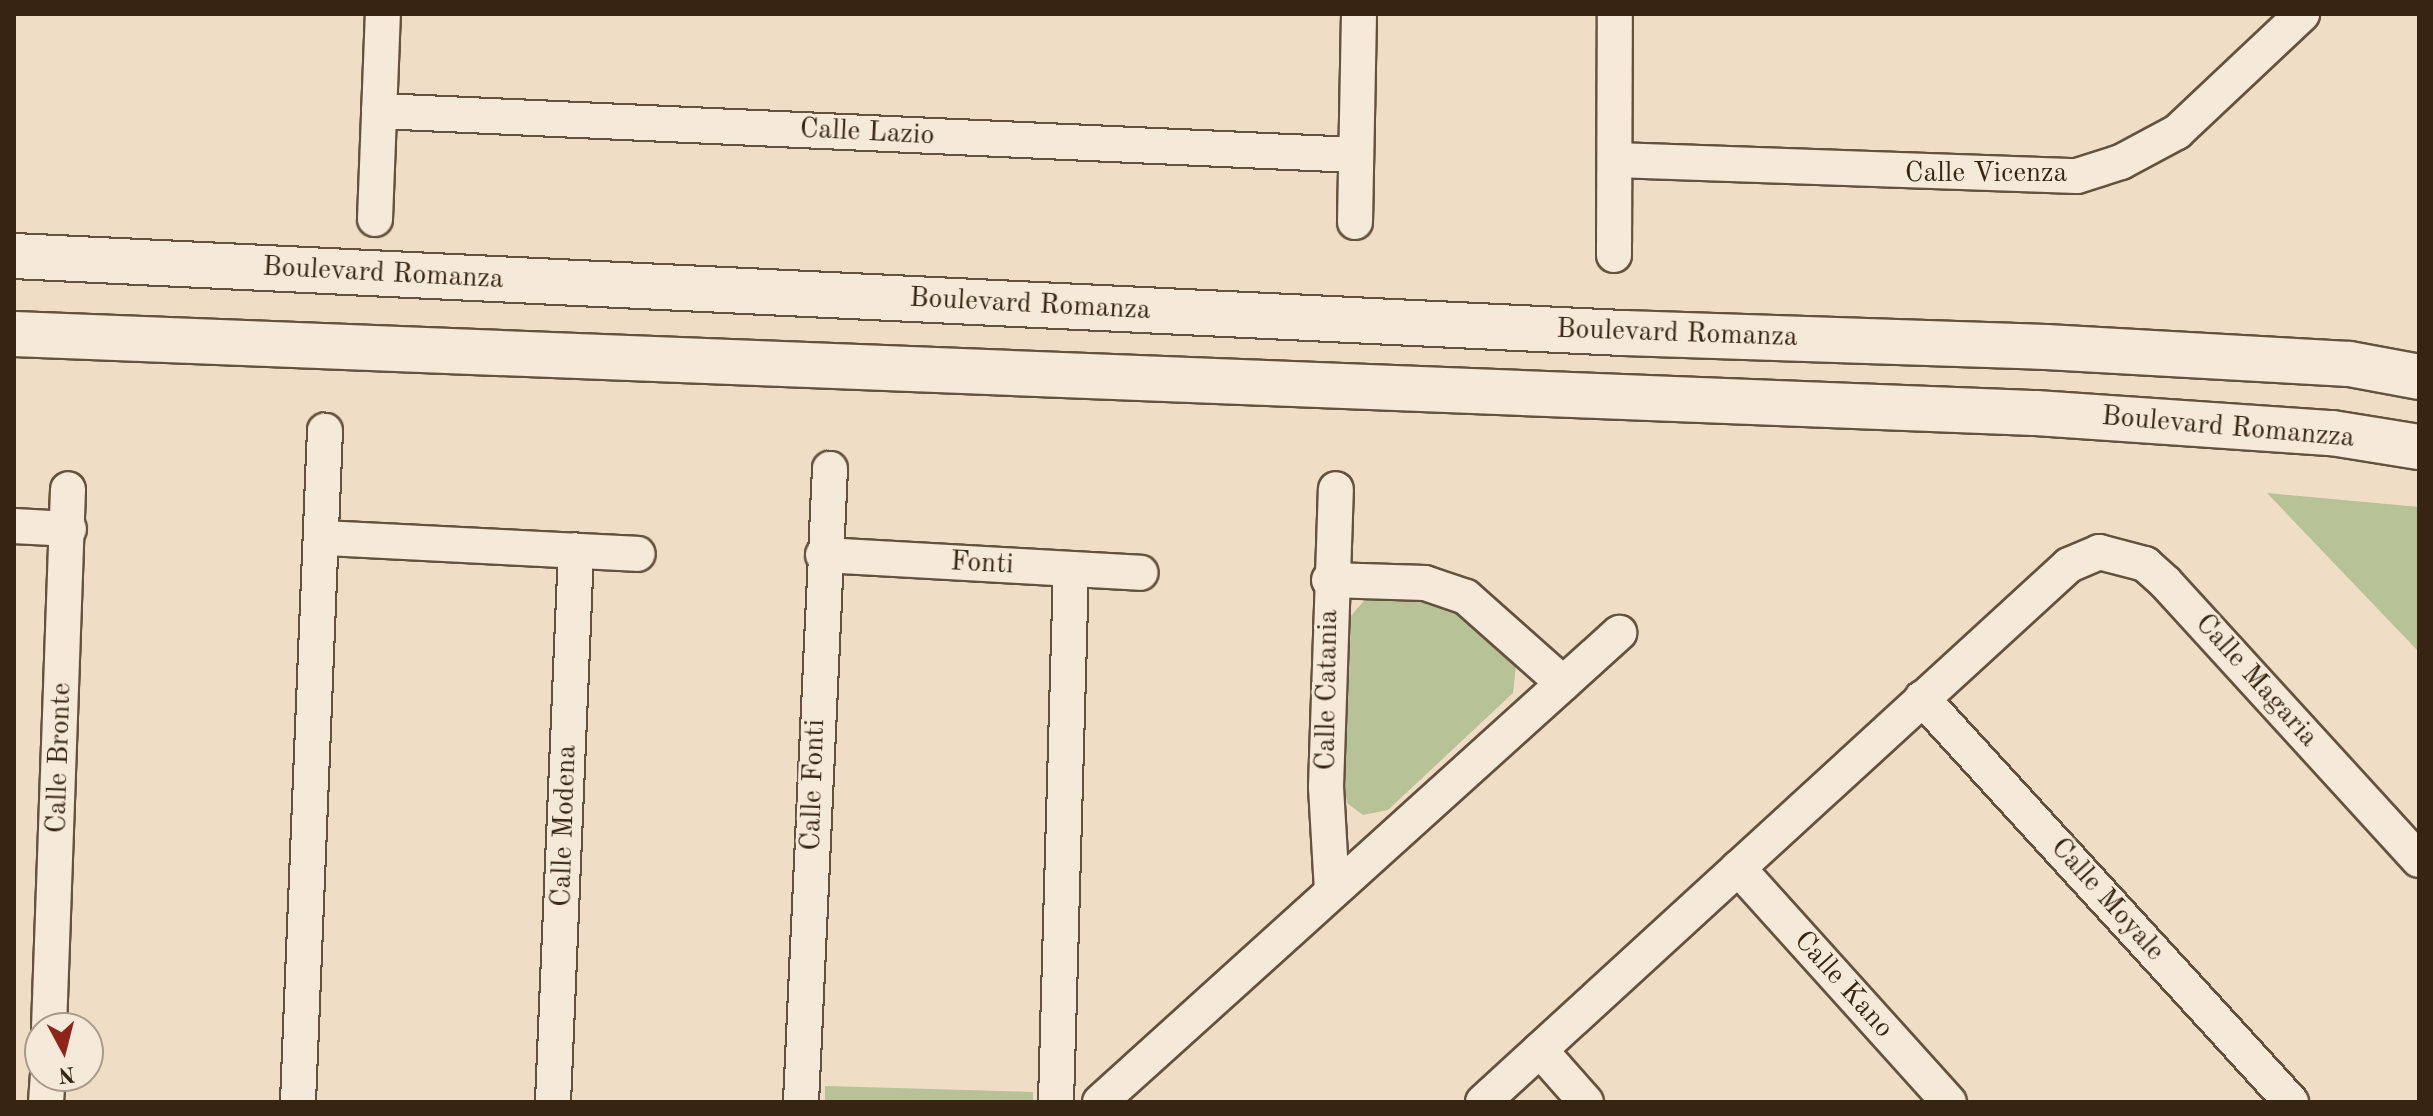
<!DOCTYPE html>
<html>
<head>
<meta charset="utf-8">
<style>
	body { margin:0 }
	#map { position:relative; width:2433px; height:1116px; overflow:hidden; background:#efddc5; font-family:"Old Standard TT",serif }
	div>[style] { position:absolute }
	.green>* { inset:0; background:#b7c296 }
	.roads { filter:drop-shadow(2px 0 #65523e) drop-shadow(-2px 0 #65523e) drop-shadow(0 2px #65523e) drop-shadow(0 -2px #65523e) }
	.minor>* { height:34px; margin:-17px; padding:0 17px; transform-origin:17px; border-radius:17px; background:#f5e9d9 }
	.secondary>* { height:44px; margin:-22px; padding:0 22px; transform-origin:22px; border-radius:22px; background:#f5e9d9 }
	span { translate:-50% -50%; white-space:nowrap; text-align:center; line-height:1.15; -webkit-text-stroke:6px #f5e9d9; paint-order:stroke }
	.street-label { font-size:28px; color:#372411 }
	.frame { position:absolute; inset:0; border:16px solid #372411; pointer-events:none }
	.north { position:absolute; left:24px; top:1012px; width:80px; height:80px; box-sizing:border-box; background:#f5e9d9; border:2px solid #a99a89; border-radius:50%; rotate:173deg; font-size:22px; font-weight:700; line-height:32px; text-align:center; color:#372411 }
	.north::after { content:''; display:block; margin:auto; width:28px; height:36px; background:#8f2418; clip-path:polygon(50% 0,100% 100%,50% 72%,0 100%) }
</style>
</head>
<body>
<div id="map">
	<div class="green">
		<div style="clip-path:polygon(2267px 493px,2419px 507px,2419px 652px)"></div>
		<div style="clip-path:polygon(1368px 596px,1458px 599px,1516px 665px,1513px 693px,1388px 810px,1363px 815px,1347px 803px,1345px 788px,1351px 616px)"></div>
		<div style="clip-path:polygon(825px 1086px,1033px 1092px,1033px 1102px,825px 1102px)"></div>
	</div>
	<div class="roads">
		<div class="minor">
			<div style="left:379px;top:111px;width:977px;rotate:2.58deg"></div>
			<div style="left:1615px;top:160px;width:462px;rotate:2deg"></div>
			<div style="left:2077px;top:176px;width:46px;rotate:-17.7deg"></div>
			<div style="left:2121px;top:162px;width:64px;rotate:-28.2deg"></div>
			<div style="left:2177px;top:132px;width:172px;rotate:-43.3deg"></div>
			<div style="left:375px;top:219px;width:205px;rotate:-87.8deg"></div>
			<div style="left:1355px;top:222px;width:208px;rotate:-88.9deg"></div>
			<div style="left:1614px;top:255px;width:241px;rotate:-89.8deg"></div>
			<div style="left:14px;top:526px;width:55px;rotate:3.1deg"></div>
			<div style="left:324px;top:538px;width:314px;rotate:2.9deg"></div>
			<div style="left:823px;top:555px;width:318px;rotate:3.2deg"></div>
			<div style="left:1329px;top:580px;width:96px;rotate:1.8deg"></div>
			<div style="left:1425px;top:583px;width:43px;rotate:18.9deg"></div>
			<div style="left:1466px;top:597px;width:130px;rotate:41.6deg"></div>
			<div style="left:1922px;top:698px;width:547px;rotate:47.59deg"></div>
			<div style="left:1738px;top:868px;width:315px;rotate:48deg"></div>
			<div style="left:1332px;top:891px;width:104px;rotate:-93.3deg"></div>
			<div style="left:1326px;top:787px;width:298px;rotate:-88.1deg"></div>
			<div style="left:49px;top:1028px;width:539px;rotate:-87.98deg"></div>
			<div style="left:1540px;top:1050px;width:69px;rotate:48.5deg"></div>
			<div style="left:46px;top:1102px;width:26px;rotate:-86deg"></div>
			<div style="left:298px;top:1102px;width:672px;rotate:-87.7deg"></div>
			<div style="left:553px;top:1102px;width:552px;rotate:-87.61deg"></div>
			<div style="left:801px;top:1102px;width:634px;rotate:-87.38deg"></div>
			<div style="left:1056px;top:1102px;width:533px;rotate:-88.39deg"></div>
			<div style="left:1100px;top:1102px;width:700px;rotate:-42.1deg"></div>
			<div style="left:1483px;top:1102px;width:795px;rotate:-42.5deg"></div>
			<div style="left:2069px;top:565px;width:33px;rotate:-23deg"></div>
			<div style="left:2099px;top:552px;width:48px;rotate:14.6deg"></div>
			<div style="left:2145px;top:564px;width:28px;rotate:42deg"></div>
			<div style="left:2166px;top:583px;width:375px;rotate:47.6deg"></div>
		</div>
		<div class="secondary">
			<div style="left:14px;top:256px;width:1612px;rotate:2.74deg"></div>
			<div style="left:1624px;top:333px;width:422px;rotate:1.9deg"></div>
			<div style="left:2046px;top:347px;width:303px;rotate:3.2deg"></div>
			<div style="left:2349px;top:364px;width:71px;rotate:10.5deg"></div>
			<div style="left:14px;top:334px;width:2024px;rotate:2.24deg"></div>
			<div style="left:2036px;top:413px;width:297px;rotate:3.9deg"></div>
			<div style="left:2332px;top:433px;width:88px;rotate:9.1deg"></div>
		</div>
	</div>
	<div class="street-label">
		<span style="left:867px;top:133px;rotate:3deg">Calle Lazio</span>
		<span style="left:1986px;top:174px">Calle Vicenza</span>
		<span style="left:383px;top:274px;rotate:3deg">Boulevard Romanza</span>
		<span style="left:1030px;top:305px;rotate:3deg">Boulevard Romanza</span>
		<span style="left:1677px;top:334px;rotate:2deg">Boulevard Romanza</span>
		<span style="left:2228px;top:428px;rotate:5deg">Boulevard Romanzza</span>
		<span style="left:982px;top:564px;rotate:3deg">Fonti</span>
		<span style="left:2256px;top:681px;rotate:48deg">Calle Magaria</span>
		<span style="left:1328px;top:690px;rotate:-89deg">Calle Catania</span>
		<span style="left:60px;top:758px;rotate:-88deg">Calle Bronte</span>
		<span style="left:814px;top:785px;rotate:-88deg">Calle Fonti</span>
		<span style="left:565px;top:826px;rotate:-88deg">Calle Modena</span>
		<span style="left:2107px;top:900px;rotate:48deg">Calle Moyale</span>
		<span style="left:1843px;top:985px;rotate:48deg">Calle Kano</span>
	</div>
	<div class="frame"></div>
	<div class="north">N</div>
</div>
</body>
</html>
